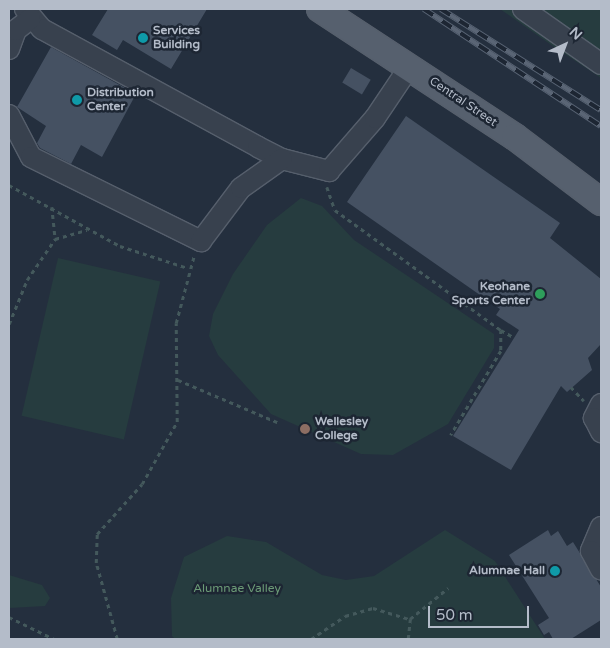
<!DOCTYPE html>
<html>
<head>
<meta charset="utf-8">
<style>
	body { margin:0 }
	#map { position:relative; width:610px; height:648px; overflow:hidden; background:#242f3e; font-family:"Varela Round",sans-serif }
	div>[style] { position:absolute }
	.green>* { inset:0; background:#263c3f; transform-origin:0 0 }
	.building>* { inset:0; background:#455162; transform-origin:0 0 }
	.path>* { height:2.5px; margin-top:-1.25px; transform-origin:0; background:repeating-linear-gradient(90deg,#44595c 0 4px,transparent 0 8px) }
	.roads { filter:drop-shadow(1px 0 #565f6c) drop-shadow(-1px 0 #565f6c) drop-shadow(0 1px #565f6c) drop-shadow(0 -1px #565f6c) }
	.minor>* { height:20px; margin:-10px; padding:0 10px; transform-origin:10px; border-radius:10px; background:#38414e }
	.major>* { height:26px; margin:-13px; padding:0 13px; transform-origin:13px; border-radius:13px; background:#56606e }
	.rail>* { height:5.5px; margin-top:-2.75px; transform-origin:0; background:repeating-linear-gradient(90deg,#1d2633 0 11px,#5a6575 0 22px); box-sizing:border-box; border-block:1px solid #5a6575 }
	.dots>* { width:14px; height:14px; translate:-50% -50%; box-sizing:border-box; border:2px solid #1d2633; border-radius:50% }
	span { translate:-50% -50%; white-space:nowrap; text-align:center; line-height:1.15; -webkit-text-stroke:5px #1d2633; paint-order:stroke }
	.poi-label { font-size:12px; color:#b4bcc9; font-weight:700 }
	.left { translate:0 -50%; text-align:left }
	.right { translate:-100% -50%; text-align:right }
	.street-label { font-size:12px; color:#b4bcc9 }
	.park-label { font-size:12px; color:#6b9a76 }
	.frame { position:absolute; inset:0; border:10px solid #b4bcc9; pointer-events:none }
	.north { position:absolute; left:540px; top:20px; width:50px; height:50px; -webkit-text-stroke:4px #1d2633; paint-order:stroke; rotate:43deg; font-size:14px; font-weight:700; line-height:20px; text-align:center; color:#b4bcc9 }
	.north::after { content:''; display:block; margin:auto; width:18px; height:22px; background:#b4bcc9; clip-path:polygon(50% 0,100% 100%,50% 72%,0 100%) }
	.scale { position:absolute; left:428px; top:606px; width:101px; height:22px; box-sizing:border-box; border:2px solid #b4bcc9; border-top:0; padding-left:6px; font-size:15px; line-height:18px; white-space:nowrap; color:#b4bcc9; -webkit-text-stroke:4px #1d2633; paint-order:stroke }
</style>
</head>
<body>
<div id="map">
	<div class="green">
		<div style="clip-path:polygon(500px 9px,601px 9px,601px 78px,550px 44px)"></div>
		<div style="clip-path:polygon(301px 198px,322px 206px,354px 240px,494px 334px,494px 348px,448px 424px,393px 455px,361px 454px,271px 414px,218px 355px,209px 336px,213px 314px,233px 274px,267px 225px)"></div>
		<div style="left:58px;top:258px;width:105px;height:162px;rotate:13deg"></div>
		<div style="clip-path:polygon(445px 530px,495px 561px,545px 639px,175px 639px,172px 636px,171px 598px,184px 557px,227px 536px,266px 542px,322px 575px,346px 580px,374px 576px)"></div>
		<div style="clip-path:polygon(9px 575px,42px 585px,50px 598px,45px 606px,9px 608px)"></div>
	</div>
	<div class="building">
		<div style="clip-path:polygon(108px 9px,207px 9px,171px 69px,123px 40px,117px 50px,92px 35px)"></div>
		<div style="clip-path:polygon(51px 47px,136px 94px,102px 157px,81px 145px,71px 164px,40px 148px,37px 143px,46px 126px,17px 107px)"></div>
		<div style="left:351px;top:68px;width:23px;height:17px;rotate:31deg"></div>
		<div style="clip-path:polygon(406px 116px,560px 223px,550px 238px,601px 279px,601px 344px,588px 358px,592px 370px,567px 392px,561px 386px,511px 470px,453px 436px,519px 330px,496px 315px,500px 309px,347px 202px)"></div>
		<div style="clip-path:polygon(548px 530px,551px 536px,558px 531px,567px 546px,573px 542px,601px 587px,601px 620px,571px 639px,553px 639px,549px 632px,544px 635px,538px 625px,549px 618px,509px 555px)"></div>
	</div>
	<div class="path">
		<div style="left:9px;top:185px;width:127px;rotate:28.8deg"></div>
		<div style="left:120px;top:246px;width:71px;rotate:17.9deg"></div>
		<div style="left:327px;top:187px;width:24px;rotate:71deg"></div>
		<div style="left:335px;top:210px;width:205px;rotate:35.9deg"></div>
		<div style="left:501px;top:330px;width:21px;rotate:90deg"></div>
		<div style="left:501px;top:351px;width:98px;rotate:120.8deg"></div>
		<div style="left:52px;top:207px;width:31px;rotate:84deg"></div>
		<div style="left:9px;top:324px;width:48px;rotate:-67.8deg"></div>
		<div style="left:27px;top:280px;width:50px;rotate:-55.7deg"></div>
		<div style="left:55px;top:239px;width:33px;rotate:-16deg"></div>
		<div style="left:501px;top:330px;width:16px;rotate:30deg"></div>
		<div style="left:178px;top:380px;width:108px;rotate:23deg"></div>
		<div style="left:571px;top:387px;width:19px;rotate:47deg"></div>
		<div style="left:9px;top:617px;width:50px;rotate:26.1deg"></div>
		<div style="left:117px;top:639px;width:79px;rotate:-105.4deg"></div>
		<div style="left:96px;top:563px;width:29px;rotate:-88deg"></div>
		<div style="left:97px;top:534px;width:67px;rotate:-48deg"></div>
		<div style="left:142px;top:484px;width:71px;rotate:-60.6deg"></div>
		<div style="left:177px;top:422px;width:99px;rotate:-90.6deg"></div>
		<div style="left:176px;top:323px;width:69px;rotate:-75deg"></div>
		<div style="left:311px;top:639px;width:41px;rotate:-34.1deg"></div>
		<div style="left:345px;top:616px;width:29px;rotate:-16deg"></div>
		<div style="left:373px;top:608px;width:39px;rotate:17deg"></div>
		<div style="left:408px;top:639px;width:20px;rotate:-84deg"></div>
		<div style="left:410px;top:619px;width:49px;rotate:-39.2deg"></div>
	</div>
	<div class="roads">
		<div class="minor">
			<div style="left:25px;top:9px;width:26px;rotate:50deg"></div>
			<div style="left:42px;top:29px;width:246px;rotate:28.6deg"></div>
			<div style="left:258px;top:147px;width:27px;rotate:27deg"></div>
			<div style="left:282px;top:159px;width:49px;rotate:14.3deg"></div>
			<div style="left:329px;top:171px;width:70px;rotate:-49deg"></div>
			<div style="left:375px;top:118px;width:63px;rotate:-56.1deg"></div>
			<div style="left:523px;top:9px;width:95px;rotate:35.2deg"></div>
			<div style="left:9px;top:49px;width:20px;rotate:-70deg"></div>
			<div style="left:16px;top:30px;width:18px;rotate:-38deg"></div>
			<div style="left:9px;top:115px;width:47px;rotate:62.4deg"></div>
			<div style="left:31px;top:157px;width:190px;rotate:26.3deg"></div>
			<div style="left:201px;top:241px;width:66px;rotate:-53deg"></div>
			<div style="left:241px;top:188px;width:50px;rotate:-35.3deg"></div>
			<div style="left:601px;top:404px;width:16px;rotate:117deg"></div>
			<div style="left:594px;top:418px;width:16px;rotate:63deg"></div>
			<div style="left:601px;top:527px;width:26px;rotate:113deg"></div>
			<div style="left:591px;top:551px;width:21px;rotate:62deg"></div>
		</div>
		<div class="major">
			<div style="left:320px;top:9px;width:233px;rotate:33.3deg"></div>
			<div style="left:515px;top:137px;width:108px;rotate:37.1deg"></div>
		</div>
	</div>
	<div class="rail">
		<div style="left:424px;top:9px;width:212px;rotate:33.5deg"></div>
		<div style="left:441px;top:9px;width:189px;rotate:32.3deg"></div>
	</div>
	<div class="dots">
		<div style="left:143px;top:38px;background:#0f9aa8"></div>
		<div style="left:77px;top:100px;background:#0f9aa8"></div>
		<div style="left:540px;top:294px;background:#2e9e5b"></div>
		<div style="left:305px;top:429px;background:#8d6e63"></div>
		<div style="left:555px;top:571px;background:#0f9aa8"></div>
	</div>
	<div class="poi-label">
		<span class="left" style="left:153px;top:38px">Services<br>Building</span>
		<span class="left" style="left:87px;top:100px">Distribution<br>Center</span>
		<span class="right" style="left:530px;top:294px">Keohane<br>Sports Center</span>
		<span class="left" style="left:315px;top:429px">Wellesley<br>College</span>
		<span class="right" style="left:545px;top:571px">Alumnae Hall</span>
	</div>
	<div class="street-label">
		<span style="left:463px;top:102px;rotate:34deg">Central Street</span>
	</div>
	<div class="park-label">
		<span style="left:237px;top:589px">Alumnae Valley</span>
	</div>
	<div class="frame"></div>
	<div class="north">N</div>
	<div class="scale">50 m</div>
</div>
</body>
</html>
